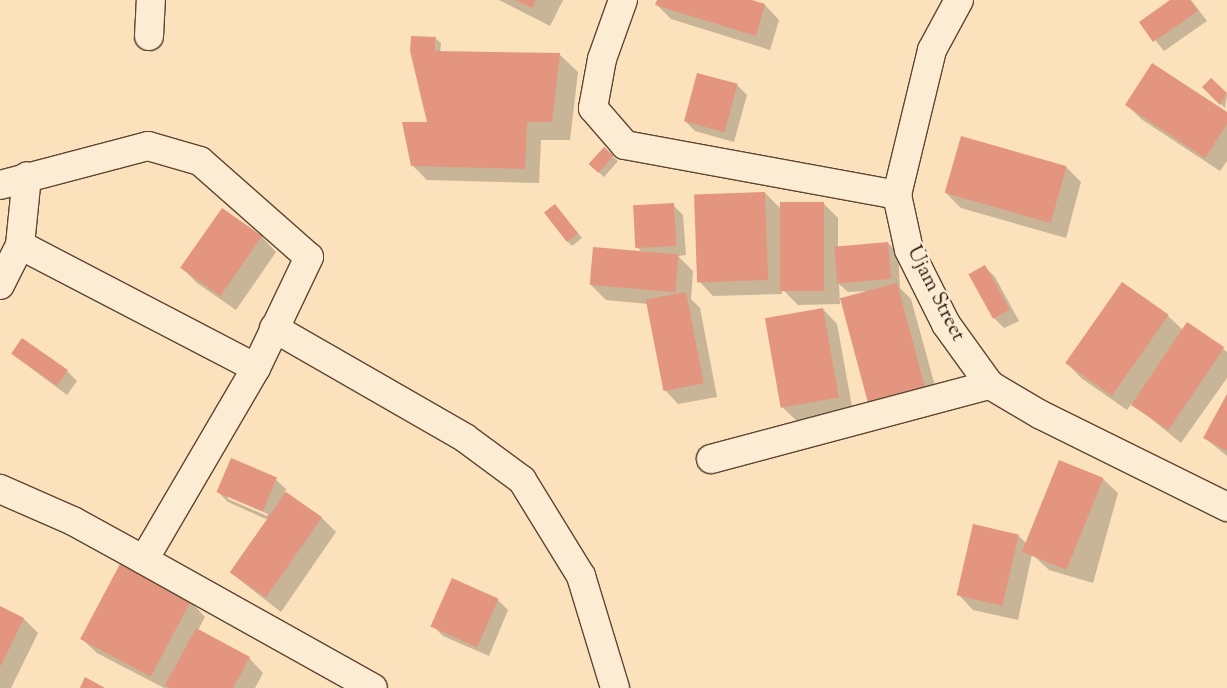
<!DOCTYPE html>
<html>
<head>
<meta charset="utf-8">
<style>
	body { margin:0 }
	#map { position:relative; width:1227px; height:688px; overflow:hidden; background:#fbe1bc; font-family:"Sorts Mill Goudy",serif }
	div>[style] { position:absolute }
	.shadow>* { inset:0; background:#0003 }
	.building>* { inset:0; background:#e3957f; transform-origin:0 0 }
	.roads { filter:drop-shadow(1px 0 #5d4633) drop-shadow(-1px 0 #5d4633) drop-shadow(0 1px #5d4633) drop-shadow(0 -1px #5d4633) }
	.street>* { height:28px; margin:-14px; padding:0 14px; transform-origin:14px; border-radius:14px; background:#fcecd3 }
	span { translate:-50% -50%; white-space:nowrap; text-align:center; line-height:1.15; -webkit-text-stroke:5px #fcecd3; paint-order:stroke }
	.street-label { font-size:20px; color:#281305 }
</style>
</head>
<body>
<div id="map">
	<div class="shadow">
		<div style="clip-path:polygon(499px 0,563px 0,550px 26px)"></div>
		<div style="clip-path:polygon(658px 0,748px 0,765px 5px,779px 20px,770px 50px,671px 19px,657px 5px)"></div>
		<div style="clip-path:polygon(1172px 0,1191px 0,1207px 21px,1164px 51px,1141px 22px)"></div>
		<div style="clip-path:polygon(436px 39px,441px 43px,440px 53px,559px 54px,578px 72px,570px 140px,541px 140px,539px 183px,427px 180px,412px 165px,429px 123px)"></div>
		<div style="clip-path:polygon(1211px 80px,1227px 95px,1225px 108px,1203px 87px)"></div>
		<div style="clip-path:polygon(737px 85px,747px 95px,734px 142px,695px 131px,685px 121px)"></div>
		<div style="clip-path:polygon(1126px 104px,1227px 114px,1227px 161px,1220px 171px,1141px 119px)"></div>
		<div style="clip-path:polygon(613px 157px,618px 161px,604px 177px,595px 169px)"></div>
		<div style="clip-path:polygon(1067px 168px,1081px 182px,1066px 238px,961px 208px,946px 193px)"></div>
		<div style="clip-path:polygon(765px 193px,782px 210px,823px 203px,838px 218px,838px 247px,888px 243px,898px 253px,900px 288px,911px 299px,941px 408px,886px 422px,870px 291px,848px 292px,839px 284px,840px 304px,798px 305px,782px 289px,782px 294px,713px 296px,699px 281px)"></div>
		<div style="clip-path:polygon(673px 205px,683px 215px,686px 255px,678px 256px,693px 271px,691px 299px,700px 308px,717px 397px,678px 404px,664px 389px,648px 304px,606px 300px,591px 285px,643px 253px,638px 248px)"></div>
		<div style="clip-path:polygon(222px 210px,262px 237px,276px 252px,236px 310px,197px 283px,182px 268px)"></div>
		<div style="clip-path:polygon(560px 211px,582px 238px,572px 246px,567px 241px)"></div>
		<div style="clip-path:polygon(985px 267px,995px 277px,1019px 321px,1004px 328px,994px 318px,970px 275px)"></div>
		<div style="clip-path:polygon(1122px 284px,1168px 316px,1183px 330px,1188px 323px,1227px 352px,1227px 378px,1181px 443px,1132px 403px,1127px 410px,1081px 378px,1067px 363px)"></div>
		<div style="clip-path:polygon(823px 309px,837px 324px,853px 412px,797px 421px,782px 407px)"></div>
		<div style="clip-path:polygon(12px 354px,67px 371px,77px 381px,67px 395px)"></div>
		<div style="clip-path:polygon(1227px 397px,1227px 456px,1205px 438px)"></div>
		<div style="clip-path:polygon(1103px 479px,1118px 493px,1093px 583px,1049px 570px,1032px 554px,1018px 620px,973px 610px,959px 595px,1019px 536px,1035px 552px)"></div>
		<div style="clip-path:polygon(evenodd,276px 480px,286px 489px,285px 492px,322px 518px,336px 532px,281px 612px,231px 573px,268px 520px,228px 502px,218px 492px,276px 480px,228px 496px,268px 514px,267px 516px,228px 499px,228px 496px)"></div>
		<div style="clip-path:polygon(120px 566px,191px 602px,205px 617px,198px 630px,249px 658px,263px 673px,255px 688px,164px 688px,97px 653px,82px 639px)"></div>
		<div style="clip-path:polygon(498px 600px,508px 610px,489px 656px,443px 636px,433px 626px)"></div>
		<div style="clip-path:polygon(0 607px,24px 619px,38px 633px,11px 688px,0 688px)"></div>
	</div>
	<div class="building">
		<div style="clip-path:polygon(515px 0,536px 0,532px 8px)"></div>
		<div style="clip-path:polygon(657px 0,752px 0,765px 4px,756px 36px,655px 5px)"></div>
		<div style="clip-path:polygon(1170px 0,1190px 0,1198px 11px,1153px 42px,1139px 22px)"></div>
		<div style="clip-path:polygon(411px 36px,436px 37px,435px 51px,560px 53px,552px 122px,527px 122px,525px 169px,411px 166px,402px 122px,427px 122px,410px 51px)"></div>
		<div style="clip-path:polygon(1152px 63px,1227px 112px,1227px 124px,1205px 158px,1125px 105px)"></div>
		<div style="left:697px;top:73px;width:42px;height:50px;rotate:15deg"></div>
		<div style="clip-path:polygon(1211px 78px,1227px 93px,1220px 105px,1202px 87px)"></div>
		<div style="left:961px;top:136px;width:110px;height:59px;rotate:16deg"></div>
		<div style="left:604px;top:147px;width:13px;height:23px;rotate:42deg"></div>
		<div style="left:765px;top:192px;width:88px;height:71px;rotate:88deg"></div>
		<div style="left:780px;top:202px;width:44px;height:89px"></div>
		<div style="left:674px;top:203px;width:43px;height:41px;rotate:87deg"></div>
		<div style="left:555px;top:204px;width:37px;height:14px;rotate:52deg"></div>
		<div style="left:222px;top:208px;width:49px;height:73px;rotate:35deg"></div>
		<div style="left:888px;top:242px;width:37px;height:54px;rotate:85deg"></div>
		<div style="left:593px;top:247px;width:86px;height:38px;rotate:5deg"></div>
		<div style="left:985px;top:265px;width:51px;height:19px;rotate:61deg"></div>
		<div style="left:1122px;top:282px;width:57px;height:99px;rotate:35deg"></div>
		<div style="left:897px;top:283px;width:114px;height:59px;rotate:75deg"></div>
		<div style="left:686px;top:292px;width:93px;height:41px;rotate:79deg"></div>
		<div style="left:823px;top:308px;width:91px;height:59px;rotate:80deg"></div>
		<div style="left:1187px;top:322px;width:45px;height:100px;rotate:34deg"></div>
		<div style="left:22px;top:338px;width:56px;height:19px;rotate:35deg"></div>
		<div style="clip-path:polygon(1227px 394px,1227px 451px,1203px 438px)"></div>
		<div style="left:231px;top:458px;width:50px;height:37px;rotate:23deg"></div>
		<div style="left:1059px;top:460px;width:48px;height:99px;rotate:22deg"></div>
		<div style="left:286px;top:492px;width:44px;height:98px;rotate:35deg"></div>
		<div style="left:973px;top:524px;width:47px;height:73px;rotate:13deg"></div>
		<div style="left:120px;top:564px;width:80px;height:85px;rotate:28deg"></div>
		<div style="left:452px;top:578px;width:51px;height:53px;rotate:24deg"></div>
		<div style="clip-path:polygon(0 606px,24px 618px,0 667px)"></div>
		<div style="clip-path:polygon(196px 628px,250px 657px,233px 688px,170px 688px,165px 685px)"></div>
		<div style="clip-path:polygon(85px 677px,105px 688px,80px 688px)"></div>
	</div>
	<div class="roads">
		<div class="street">
			<div style="left:623px;top:0;width:63px;rotate:109.6deg"></div>
			<div style="left:602px;top:59px;width:50px;rotate:100.4deg"></div>
			<div style="left:593px;top:108px;width:49px;rotate:49.1deg"></div>
			<div style="left:625px;top:145px;width:277px;rotate:10.4deg"></div>
			<div style="left:959px;top:0;width:57px;rotate:118.4deg"></div>
			<div style="left:932px;top:50px;width:149px;rotate:103.6deg"></div>
			<div style="left:897px;top:195px;width:56px;rotate:77.7deg"></div>
			<div style="left:909px;top:250px;width:83px;rotate:63.4deg"></div>
			<div style="left:946px;top:324px;width:75px;rotate:54.2deg"></div>
			<div style="left:990px;top:385px;width:59px;rotate:30.5deg"></div>
			<div style="left:1041px;top:415px;width:208px;rotate:26.3deg"></div>
			<div style="left:149px;top:36px;width:36px;rotate:-87deg"></div>
			<div style="left:0;top:185px;width:153px;rotate:-14.8deg"></div>
			<div style="left:148px;top:146px;width:54px;rotate:16.1deg"></div>
			<div style="left:200px;top:161px;width:145px;rotate:41.4deg"></div>
			<div style="left:309px;top:257px;width:123px;rotate:115.5deg"></div>
			<div style="left:256px;top:368px;width:222px;rotate:120.3deg"></div>
			<div style="left:144px;top:560px;width:81px;rotate:-151.2deg"></div>
			<div style="left:73px;top:521px;width:80px;rotate:-156.3deg"></div>
			<div style="left:20px;top:245px;width:69px;rotate:-84.2deg"></div>
			<div style="left:0;top:285px;width:45px;rotate:-63.4deg"></div>
			<div style="left:20px;top:245px;width:266px;rotate:27.5deg"></div>
			<div style="left:274px;top:328px;width:220px;rotate:29.9deg"></div>
			<div style="left:465px;top:438px;width:71px;rotate:36.4deg"></div>
			<div style="left:522px;top:480px;width:113px;rotate:58.4deg"></div>
			<div style="left:581px;top:576px;width:117px;rotate:73.1deg"></div>
			<div style="left:711px;top:459px;width:289px;rotate:-14.9deg"></div>
			<div style="left:144px;top:560px;width:262px;rotate:29.2deg"></div>
		</div>
	</div>
	<div class="street-label">
		<span style="left:935px;top:294px;rotate:63deg">Ujam Street</span>
	</div>
</div>
</body>
</html>
